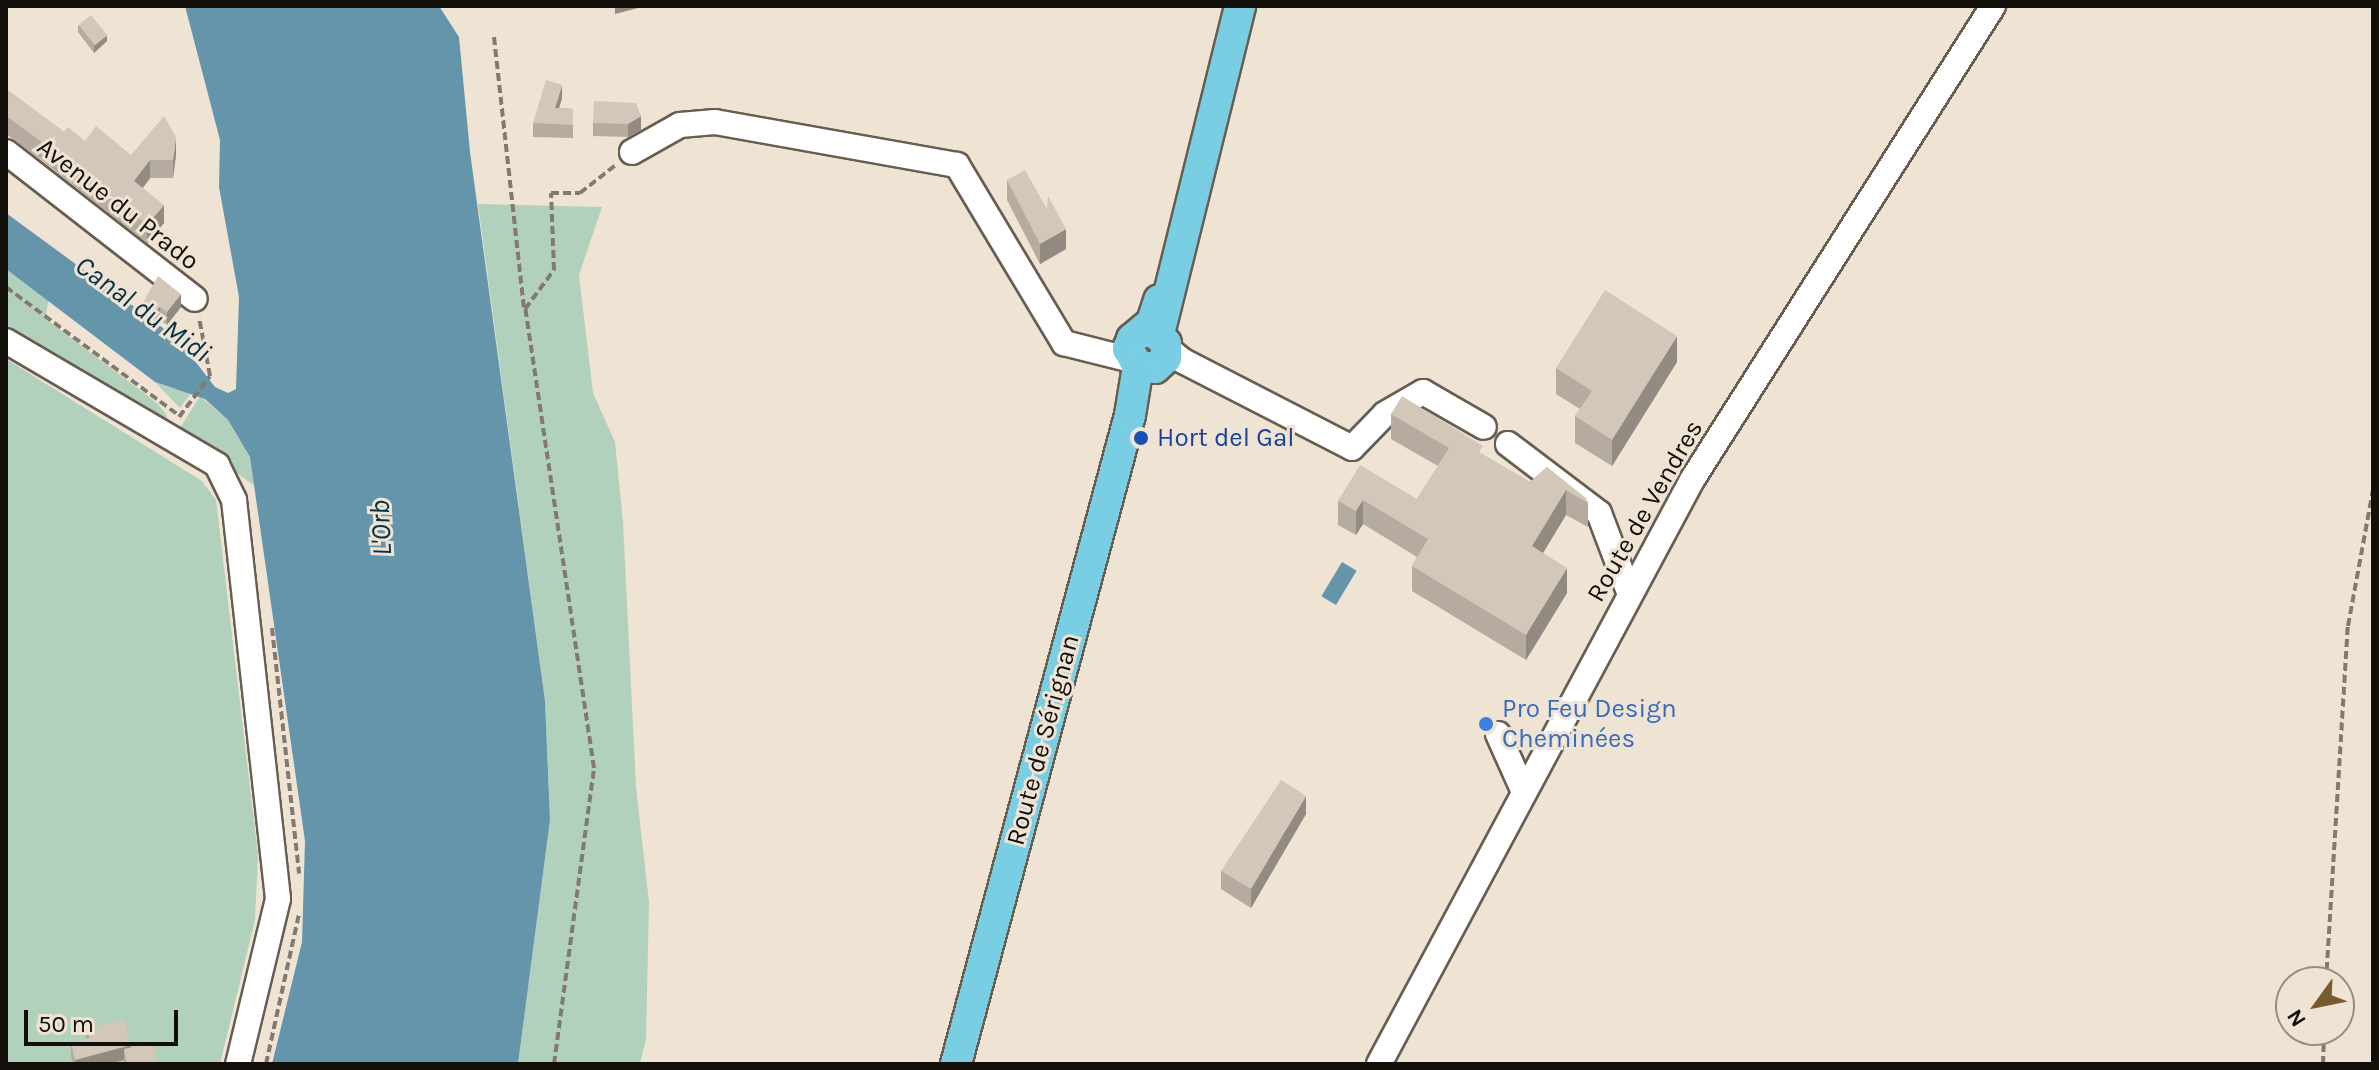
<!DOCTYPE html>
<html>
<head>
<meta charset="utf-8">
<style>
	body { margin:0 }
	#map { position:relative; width:2379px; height:1070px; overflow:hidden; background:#efe3d4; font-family:Karla,sans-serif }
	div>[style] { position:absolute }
	.green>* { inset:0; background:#b2d1bd }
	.water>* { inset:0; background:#6595aa; transform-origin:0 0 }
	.path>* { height:4px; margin-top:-2px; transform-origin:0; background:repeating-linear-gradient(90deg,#82796f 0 8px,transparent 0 12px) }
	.roads { filter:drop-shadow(2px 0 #675d50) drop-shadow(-2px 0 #675d50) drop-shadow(0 2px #675d50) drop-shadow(0 -2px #675d50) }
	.minor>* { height:24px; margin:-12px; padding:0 12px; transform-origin:12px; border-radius:12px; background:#fff }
	.major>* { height:30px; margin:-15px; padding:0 15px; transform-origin:15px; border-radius:15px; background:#79cee4 }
	.wall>* { inset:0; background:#b5ab9e }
	.shaded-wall>* { inset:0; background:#938b81 }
	.building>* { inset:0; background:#d2c7b8; transform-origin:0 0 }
	.dots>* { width:22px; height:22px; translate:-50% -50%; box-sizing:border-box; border:4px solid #efe3d4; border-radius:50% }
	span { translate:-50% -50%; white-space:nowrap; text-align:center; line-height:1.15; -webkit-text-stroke:6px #efe3d4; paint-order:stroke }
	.street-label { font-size:26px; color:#120e09 }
	.transit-label { font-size:26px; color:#164399 }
	.left { translate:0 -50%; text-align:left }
	.shop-label { font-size:26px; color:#366cbe }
	.water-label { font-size:28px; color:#053343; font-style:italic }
	.frame { position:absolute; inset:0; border:8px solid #120e09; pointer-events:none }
	.north { position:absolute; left:2275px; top:966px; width:80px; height:80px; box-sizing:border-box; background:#efe3d4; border:2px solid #978e83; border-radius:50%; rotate:237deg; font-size:22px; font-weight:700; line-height:32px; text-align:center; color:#120e09 }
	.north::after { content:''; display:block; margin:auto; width:28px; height:36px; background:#755b2d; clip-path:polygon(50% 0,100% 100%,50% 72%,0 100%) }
	.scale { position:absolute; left:24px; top:1010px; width:154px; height:36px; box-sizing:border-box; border:4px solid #120e09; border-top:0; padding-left:10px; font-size:24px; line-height:28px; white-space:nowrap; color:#120e09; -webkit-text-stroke:6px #efe3d4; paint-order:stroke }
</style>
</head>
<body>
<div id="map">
	<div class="green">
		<div style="clip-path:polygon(478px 204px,602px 207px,579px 275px,593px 393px,615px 442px,623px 522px,636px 787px,649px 902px,646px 1039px,640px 1064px,518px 1064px,550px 820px,545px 701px)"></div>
		<div style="clip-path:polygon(6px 269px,49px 299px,45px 318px,157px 403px,167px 416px,165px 424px,6px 331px)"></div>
		<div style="clip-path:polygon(6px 359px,202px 481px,216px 500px,258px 855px,255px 920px,220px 1064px,6px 1064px)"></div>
		<div style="clip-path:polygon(155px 382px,171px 388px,192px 392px,180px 408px)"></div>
		<div style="clip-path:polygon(200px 396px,228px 420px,250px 457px,255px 486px,178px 431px)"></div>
	</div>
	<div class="water">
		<div style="clip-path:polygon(185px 6px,439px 6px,459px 37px,470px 152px,545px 701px,550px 820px,518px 1064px,272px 1064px,302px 942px,305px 841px,250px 457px,228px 420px,205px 399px,155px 382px,6px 269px,6px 213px,178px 339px,215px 387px,228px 393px,236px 389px,239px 297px,219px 187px,220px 140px)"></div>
		<div style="left:1342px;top:562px;width:17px;height:40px;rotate:31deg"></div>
	</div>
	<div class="path">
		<div style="left:494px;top:37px;width:272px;rotate:83.7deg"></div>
		<div style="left:6px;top:287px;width:213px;rotate:36.6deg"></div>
		<div style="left:179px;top:417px;width:51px;rotate:-52.9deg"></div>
		<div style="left:210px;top:376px;width:60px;rotate:-100.6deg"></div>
		<div style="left:272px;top:628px;width:247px;rotate:83.7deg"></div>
		<div style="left:2326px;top:982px;width:357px;rotate:-86.5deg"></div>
		<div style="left:2348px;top:626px;width:138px;rotate:-79.6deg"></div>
		<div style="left:266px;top:1064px;width:154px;rotate:-77.6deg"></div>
		<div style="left:554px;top:1064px;width:299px;rotate:-82.3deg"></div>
		<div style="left:594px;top:768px;width:464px;rotate:-98.5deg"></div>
		<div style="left:525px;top:309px;width:49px;rotate:-53.4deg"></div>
		<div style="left:554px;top:270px;width:77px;rotate:-92.2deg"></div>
		<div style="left:551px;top:193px;width:29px"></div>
		<div style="left:580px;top:193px;width:47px;rotate:-38.1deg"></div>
		<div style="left:2323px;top:1064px;width:34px;rotate:-88deg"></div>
	</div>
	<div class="roads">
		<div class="minor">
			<div style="left:6px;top:152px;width:239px;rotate:37.9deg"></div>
			<div style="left:632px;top:152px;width:55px;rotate:-29.4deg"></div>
			<div style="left:680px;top:125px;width:35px;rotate:-5deg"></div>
			<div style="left:715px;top:122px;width:246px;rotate:10.1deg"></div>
			<div style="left:957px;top:165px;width:208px;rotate:59deg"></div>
			<div style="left:1064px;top:343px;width:69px;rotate:14.2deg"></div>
			<div style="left:6px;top:341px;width:245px;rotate:30.4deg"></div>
			<div style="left:217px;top:465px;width:39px;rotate:64deg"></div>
			<div style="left:234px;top:500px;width:401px;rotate:83.7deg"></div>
			<div style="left:278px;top:899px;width:170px;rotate:103.6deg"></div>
			<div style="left:1167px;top:348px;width:21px;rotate:39deg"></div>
			<div style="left:1183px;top:361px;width:190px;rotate:27.2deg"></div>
			<div style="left:1352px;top:448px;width:47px;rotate:-45.9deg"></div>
			<div style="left:1385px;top:414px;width:44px;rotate:-30.1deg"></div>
			<div style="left:1423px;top:392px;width:70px;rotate:29.8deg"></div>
			<div style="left:1508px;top:444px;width:114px;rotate:37.2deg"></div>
			<div style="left:1599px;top:513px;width:85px;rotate:69.2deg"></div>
			<div style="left:1498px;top:734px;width:61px;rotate:65.9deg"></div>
			<div style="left:1379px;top:1064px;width:663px;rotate:-61.81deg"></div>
			<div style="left:1692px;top:480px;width:561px;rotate:-57.58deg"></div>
		</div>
		<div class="major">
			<div style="left:1141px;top:332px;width:13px"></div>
			<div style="left:1154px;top:332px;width:16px;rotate:43deg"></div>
			<div style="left:1166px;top:343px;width:15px;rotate:90deg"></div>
			<div style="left:1166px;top:358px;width:15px;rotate:138deg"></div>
			<div style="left:1155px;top:368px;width:17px;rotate:-173deg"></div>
			<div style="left:1138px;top:366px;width:20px;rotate:-120deg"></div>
			<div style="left:1128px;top:349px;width:11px;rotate:-68deg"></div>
			<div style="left:1132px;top:339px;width:26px;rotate:-40deg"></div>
			<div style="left:1152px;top:322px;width:23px;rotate:-72deg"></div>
			<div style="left:1159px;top:334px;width:338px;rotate:-76.1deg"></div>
			<div style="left:956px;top:1064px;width:672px;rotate:-74.99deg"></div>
			<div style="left:1130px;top:415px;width:50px;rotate:-80.7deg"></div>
		</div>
	</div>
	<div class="wall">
		<div style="clip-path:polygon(78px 25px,107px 41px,94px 53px,78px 32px)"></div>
		<div style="clip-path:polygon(6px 89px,64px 132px,85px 141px,131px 155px,176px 155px,173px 178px,150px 178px,143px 188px,164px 223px,147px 243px,39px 158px,6px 134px)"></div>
		<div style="clip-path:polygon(562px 98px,559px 108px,573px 109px,573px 138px,533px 137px,533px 123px)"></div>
		<div style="clip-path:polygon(636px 103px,641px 130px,628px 137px,593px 136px,593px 123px)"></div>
		<div style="clip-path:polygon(1007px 180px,1066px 249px,1040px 264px,1007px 200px)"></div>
		<div style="clip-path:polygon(144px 301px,181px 307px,167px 325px,160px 320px,155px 326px,144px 315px)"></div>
		<div style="clip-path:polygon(1677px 362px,1612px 466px,1575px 443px,1575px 416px,1580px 409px,1556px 394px,1556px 368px)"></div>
		<div style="clip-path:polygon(1391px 414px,1483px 455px,1530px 482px,1547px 467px,1588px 502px,1588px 527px,1566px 515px,1543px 553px,1567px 593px,1526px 660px,1412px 591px,1412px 566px,1417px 557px,1363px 524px,1356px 535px,1338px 525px,1338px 501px,1417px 499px,1438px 466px,1391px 439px)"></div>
		<div style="clip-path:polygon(1306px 814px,1251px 908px,1221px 889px,1221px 871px)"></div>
		<div style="clip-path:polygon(86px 1029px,131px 1047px,158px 1064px,124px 1064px,124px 1060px,108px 1064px,73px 1064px,71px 1056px,71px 1043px,86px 1039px)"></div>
	</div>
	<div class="shaded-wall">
		<div style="clip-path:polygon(615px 6px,638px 6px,638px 8px,615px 14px)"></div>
		<div style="clip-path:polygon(107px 35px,107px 41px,94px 53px,94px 46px)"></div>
		<div style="clip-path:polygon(562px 85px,562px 98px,555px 122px,555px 108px)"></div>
		<div style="clip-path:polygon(641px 116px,641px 130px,628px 137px,628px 124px)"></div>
		<div style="clip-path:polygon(176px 137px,176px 155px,173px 178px,173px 160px)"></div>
		<div style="clip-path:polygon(150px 160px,150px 178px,134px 199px,134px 181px)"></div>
		<div style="clip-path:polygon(164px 205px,164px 223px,147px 243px,147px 225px)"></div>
		<div style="clip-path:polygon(1066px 229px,1066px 249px,1040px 264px,1040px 244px)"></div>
		<div style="clip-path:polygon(181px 294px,181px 307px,167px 325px,167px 312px)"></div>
		<div style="clip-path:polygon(160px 307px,160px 320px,155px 326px,155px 312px)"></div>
		<div style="clip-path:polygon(1677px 336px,1677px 362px,1612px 466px,1612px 440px)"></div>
		<div style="clip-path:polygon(1566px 490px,1566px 515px,1532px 571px,1532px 546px)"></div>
		<div style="clip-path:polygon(1363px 500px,1363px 524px,1356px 535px,1356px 511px)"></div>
		<div style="clip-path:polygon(1567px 568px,1567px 593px,1526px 660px,1526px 635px)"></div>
		<div style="clip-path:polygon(1306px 796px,1306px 814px,1251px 908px,1251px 889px)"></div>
		<div style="clip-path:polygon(131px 1045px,131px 1058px,124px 1049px,124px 1060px,108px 1064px,75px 1064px,75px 1060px)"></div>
	</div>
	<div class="building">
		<div style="left:91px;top:15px;width:26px;height:16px;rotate:51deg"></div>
		<div style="clip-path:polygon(546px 80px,562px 85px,555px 108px,573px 109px,573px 125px,533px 123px)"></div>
		<div style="clip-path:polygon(6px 89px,64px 132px,68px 127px,85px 141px,96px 126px,131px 155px,164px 116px,176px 137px,173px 160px,150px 160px,134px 181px,164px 205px,147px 225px,39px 140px,6px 116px)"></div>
		<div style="clip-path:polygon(594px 101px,636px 103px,641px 116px,628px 124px,593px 123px)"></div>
		<div style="clip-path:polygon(1025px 170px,1047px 209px,1048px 196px,1066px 229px,1040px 244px,1007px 180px)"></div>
		<div style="clip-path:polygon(158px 276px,181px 294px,167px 312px,160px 307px,155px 312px,144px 301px)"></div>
		<div style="clip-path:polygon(1605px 290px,1677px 336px,1612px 440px,1575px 416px,1592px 391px,1556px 368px)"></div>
		<div style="clip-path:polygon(1402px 396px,1483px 446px,1479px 452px,1530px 482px,1547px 467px,1586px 498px,1588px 503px,1566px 490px,1532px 546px,1567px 568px,1526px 635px,1412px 566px,1428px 539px,1363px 500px,1356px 511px,1338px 501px,1360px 465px,1417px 499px,1449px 448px,1391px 414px)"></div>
		<div style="clip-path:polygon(1281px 780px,1306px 796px,1251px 889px,1221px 871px)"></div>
		<div style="clip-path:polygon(124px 1019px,131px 1045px,75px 1060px,71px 1043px,90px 1038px,86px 1029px)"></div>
		<div style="clip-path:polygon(153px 1042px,158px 1064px,127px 1064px,124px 1049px)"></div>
	</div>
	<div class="dots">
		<div style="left:1141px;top:438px;background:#1a4fb4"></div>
		<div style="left:1486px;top:724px;background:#3f7fe0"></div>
	</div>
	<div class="street-label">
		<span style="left:118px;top:204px;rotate:38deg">Avenue du Prado</span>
		<span style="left:1645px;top:511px;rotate:-60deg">Route de Vendres</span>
		<span style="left:1043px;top:740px;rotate:-75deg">Route de Sérignan</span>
	</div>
	<div class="transit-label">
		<span class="left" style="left:1157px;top:438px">Hort del Gal</span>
	</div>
	<div class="shop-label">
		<span class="left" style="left:1502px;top:724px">Pro Feu Design<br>Cheminées</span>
	</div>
	<div class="water-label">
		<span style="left:143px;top:309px;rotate:36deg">Canal du Midi</span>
		<span style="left:381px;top:528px;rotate:-93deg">L'Orb</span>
	</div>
	<div class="frame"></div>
	<div class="north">N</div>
	<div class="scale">50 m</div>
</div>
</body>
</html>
